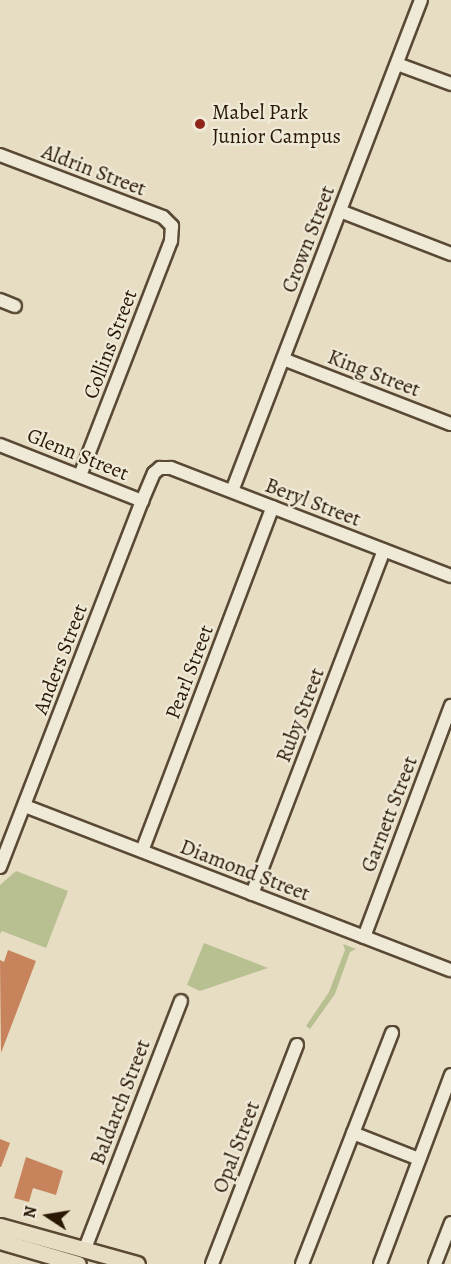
<!DOCTYPE html>
<html>
<head>
<meta charset="utf-8">
<style>
	body { margin:0 }
	#map { position:relative; width:451px; height:1264px; overflow:hidden; background:#e7ddc3; font-family:Alegreya,serif }
	div>[style] { position:absolute }
	.green>* { inset:0; background:#b8c092 }
	.building>* { inset:0; background:#c7845c }
	.roads { filter:drop-shadow(2px 0 #594934) drop-shadow(-2px 0 #594934) drop-shadow(0 2px #594934) drop-shadow(0 -2px #594934) }
	.minor>* { height:12px; margin:-6px; padding:0 6px; transform-origin:6px; border-radius:6px; background:#efe9d8 }
	.major>* { height:15px; margin:-7.5px; padding:0 7.5px; transform-origin:7.5px; border-radius:7.5px; background:#e7ddc3 }
	.dots>* { width:16px; height:16px; translate:-50% -50%; box-sizing:border-box; border:3px solid #efe9d8; border-radius:50% }
	span { translate:-50% -50%; white-space:nowrap; text-align:center; line-height:1.15; -webkit-text-stroke:4.5px #efe9d8; paint-order:stroke }
	.poi-label { font-size:21px; color:#2a1804 }
	.left { translate:0 -50%; text-align:left }
	.street-label { font-size:21px; color:#2a1804 }
	.north { position:absolute; left:18px; top:1186px; width:60px; height:60px; -webkit-text-stroke:4px #efe9d8; paint-order:stroke; rotate:282deg; font-size:16px; font-weight:700; line-height:24px; text-align:center; color:#2a1804 }
	.north::after { content:''; display:block; margin:auto; width:21px; height:27px; background:#2a1804; clip-path:polygon(50% 0,100% 100%,50% 72%,0 100%) }
</style>
</head>
<body>
<div id="map">
	<div class="green">
		<div style="clip-path:polygon(16px 871px,68px 891px,46px 948px,2px 931px,0 934px,0 885px)"></div>
		<div style="clip-path:polygon(204px 943px,268px 968px,200px 991px,187px 985px)"></div>
		<div style="clip-path:polygon(343px 944px,356px 949px,350px 952px,335px 994px,310px 1029px,306px 1026px,329px 992px,345px 950px)"></div>
	</div>
	<div class="building">
		<div style="clip-path:polygon(8px 950px,36px 961px,1px 1053px,0 960px,4px 962px)"></div>
		<div style="clip-path:polygon(0 1139px,10px 1143px,1px 1167px,0 1167px)"></div>
		<div style="clip-path:polygon(26px 1157px,63px 1171px,56px 1195px,33px 1188px,29px 1202px,14px 1198px)"></div>
	</div>
	<div class="roads">
		<div class="minor">
			<div style="left:397px;top:64px;width:58px;rotate:20.3deg"></div>
			<div style="left:0;top:155px;width:174px;rotate:20.8deg"></div>
			<div style="left:163px;top:217px;width:13px;rotate:45deg"></div>
			<div style="left:172px;top:226px;width:15px;rotate:94deg"></div>
			<div style="left:171px;top:241px;width:252px;rotate:111.2deg"></div>
			<div style="left:340px;top:211px;width:119px;rotate:21.2deg"></div>
			<div style="left:0;top:300px;width:16px;rotate:22deg"></div>
			<div style="left:283px;top:359px;width:180px;rotate:21.2deg"></div>
			<div style="left:0;top:445px;width:153px;rotate:21.5deg"></div>
			<div style="left:232px;top:491px;width:526px;rotate:-68.95deg"></div>
			<div style="left:25px;top:806px;width:456px;rotate:21.1deg"></div>
			<div style="left:142px;top:851px;width:368px;rotate:-69.2deg"></div>
			<div style="left:0;top:867px;width:393px;rotate:-68.8deg"></div>
			<div style="left:142px;top:501px;width:30px;rotate:-67deg"></div>
			<div style="left:154px;top:473px;width:8px;rotate:-40deg"></div>
			<div style="left:160px;top:468px;width:11px"></div>
			<div style="left:171px;top:468px;width:300px;rotate:21.1deg"></div>
			<div style="left:252px;top:894px;width:368px;rotate:-69deg"></div>
			<div style="left:364px;top:937px;width:247px;rotate:-69.4deg"></div>
			<div style="left:353px;top:1133px;width:71px;rotate:21.5deg"></div>
			<div style="left:84px;top:1251px;width:268px;rotate:-68.8deg"></div>
			<div style="left:212px;top:1264px;width:235px;rotate:-68.8deg"></div>
			<div style="left:302px;top:1264px;width:248px;rotate:-68.7deg"></div>
			<div style="left:380px;top:1264px;width:202px;rotate:-69.4deg"></div>
			<div style="left:435px;top:1264px;width:44px;rotate:-68.7deg"></div>
		</div>
		<div class="major">
			<div style="left:0;top:1226px;width:142px;rotate:15.5deg"></div>
			<div style="left:0;top:1241px;width:81px;rotate:16.4deg"></div>
		</div>
	</div>
	<div class="dots">
		<div style="left:200px;top:124px;background:#8f2418"></div>
	</div>
	<div class="poi-label">
		<span class="left" style="left:212px;top:124px">Mabel Park<br>Junior Campus</span>
	</div>
	<div class="street-label">
		<span style="left:94px;top:170px;rotate:21deg">Aldrin Street</span>
		<span style="left:308px;top:239px;rotate:-69deg">Crown Street</span>
		<span style="left:110px;top:344px;rotate:-69deg">Collins Street</span>
		<span style="left:374px;top:373px;rotate:21deg">King Street</span>
		<span style="left:78px;top:454px;rotate:22deg">Glenn Street</span>
		<span style="left:313px;top:502px;rotate:21deg">Beryl Street</span>
		<span style="left:60px;top:659px;rotate:-69deg">Anders Street</span>
		<span style="left:189px;top:672px;rotate:-69deg">Pearl Street</span>
		<span style="left:300px;top:715px;rotate:-69deg">Ruby Street</span>
		<span style="left:389px;top:814px;rotate:-69deg">Garnett Street</span>
		<span style="left:245px;top:870px;rotate:21deg">Diamond Street</span>
		<span style="left:120px;top:1102px;rotate:-69deg">Baldarch Street</span>
		<span style="left:236px;top:1147px;rotate:-69deg">Opal Street</span>
	</div>
	<div class="north">N</div>
</div>
</body>
</html>
